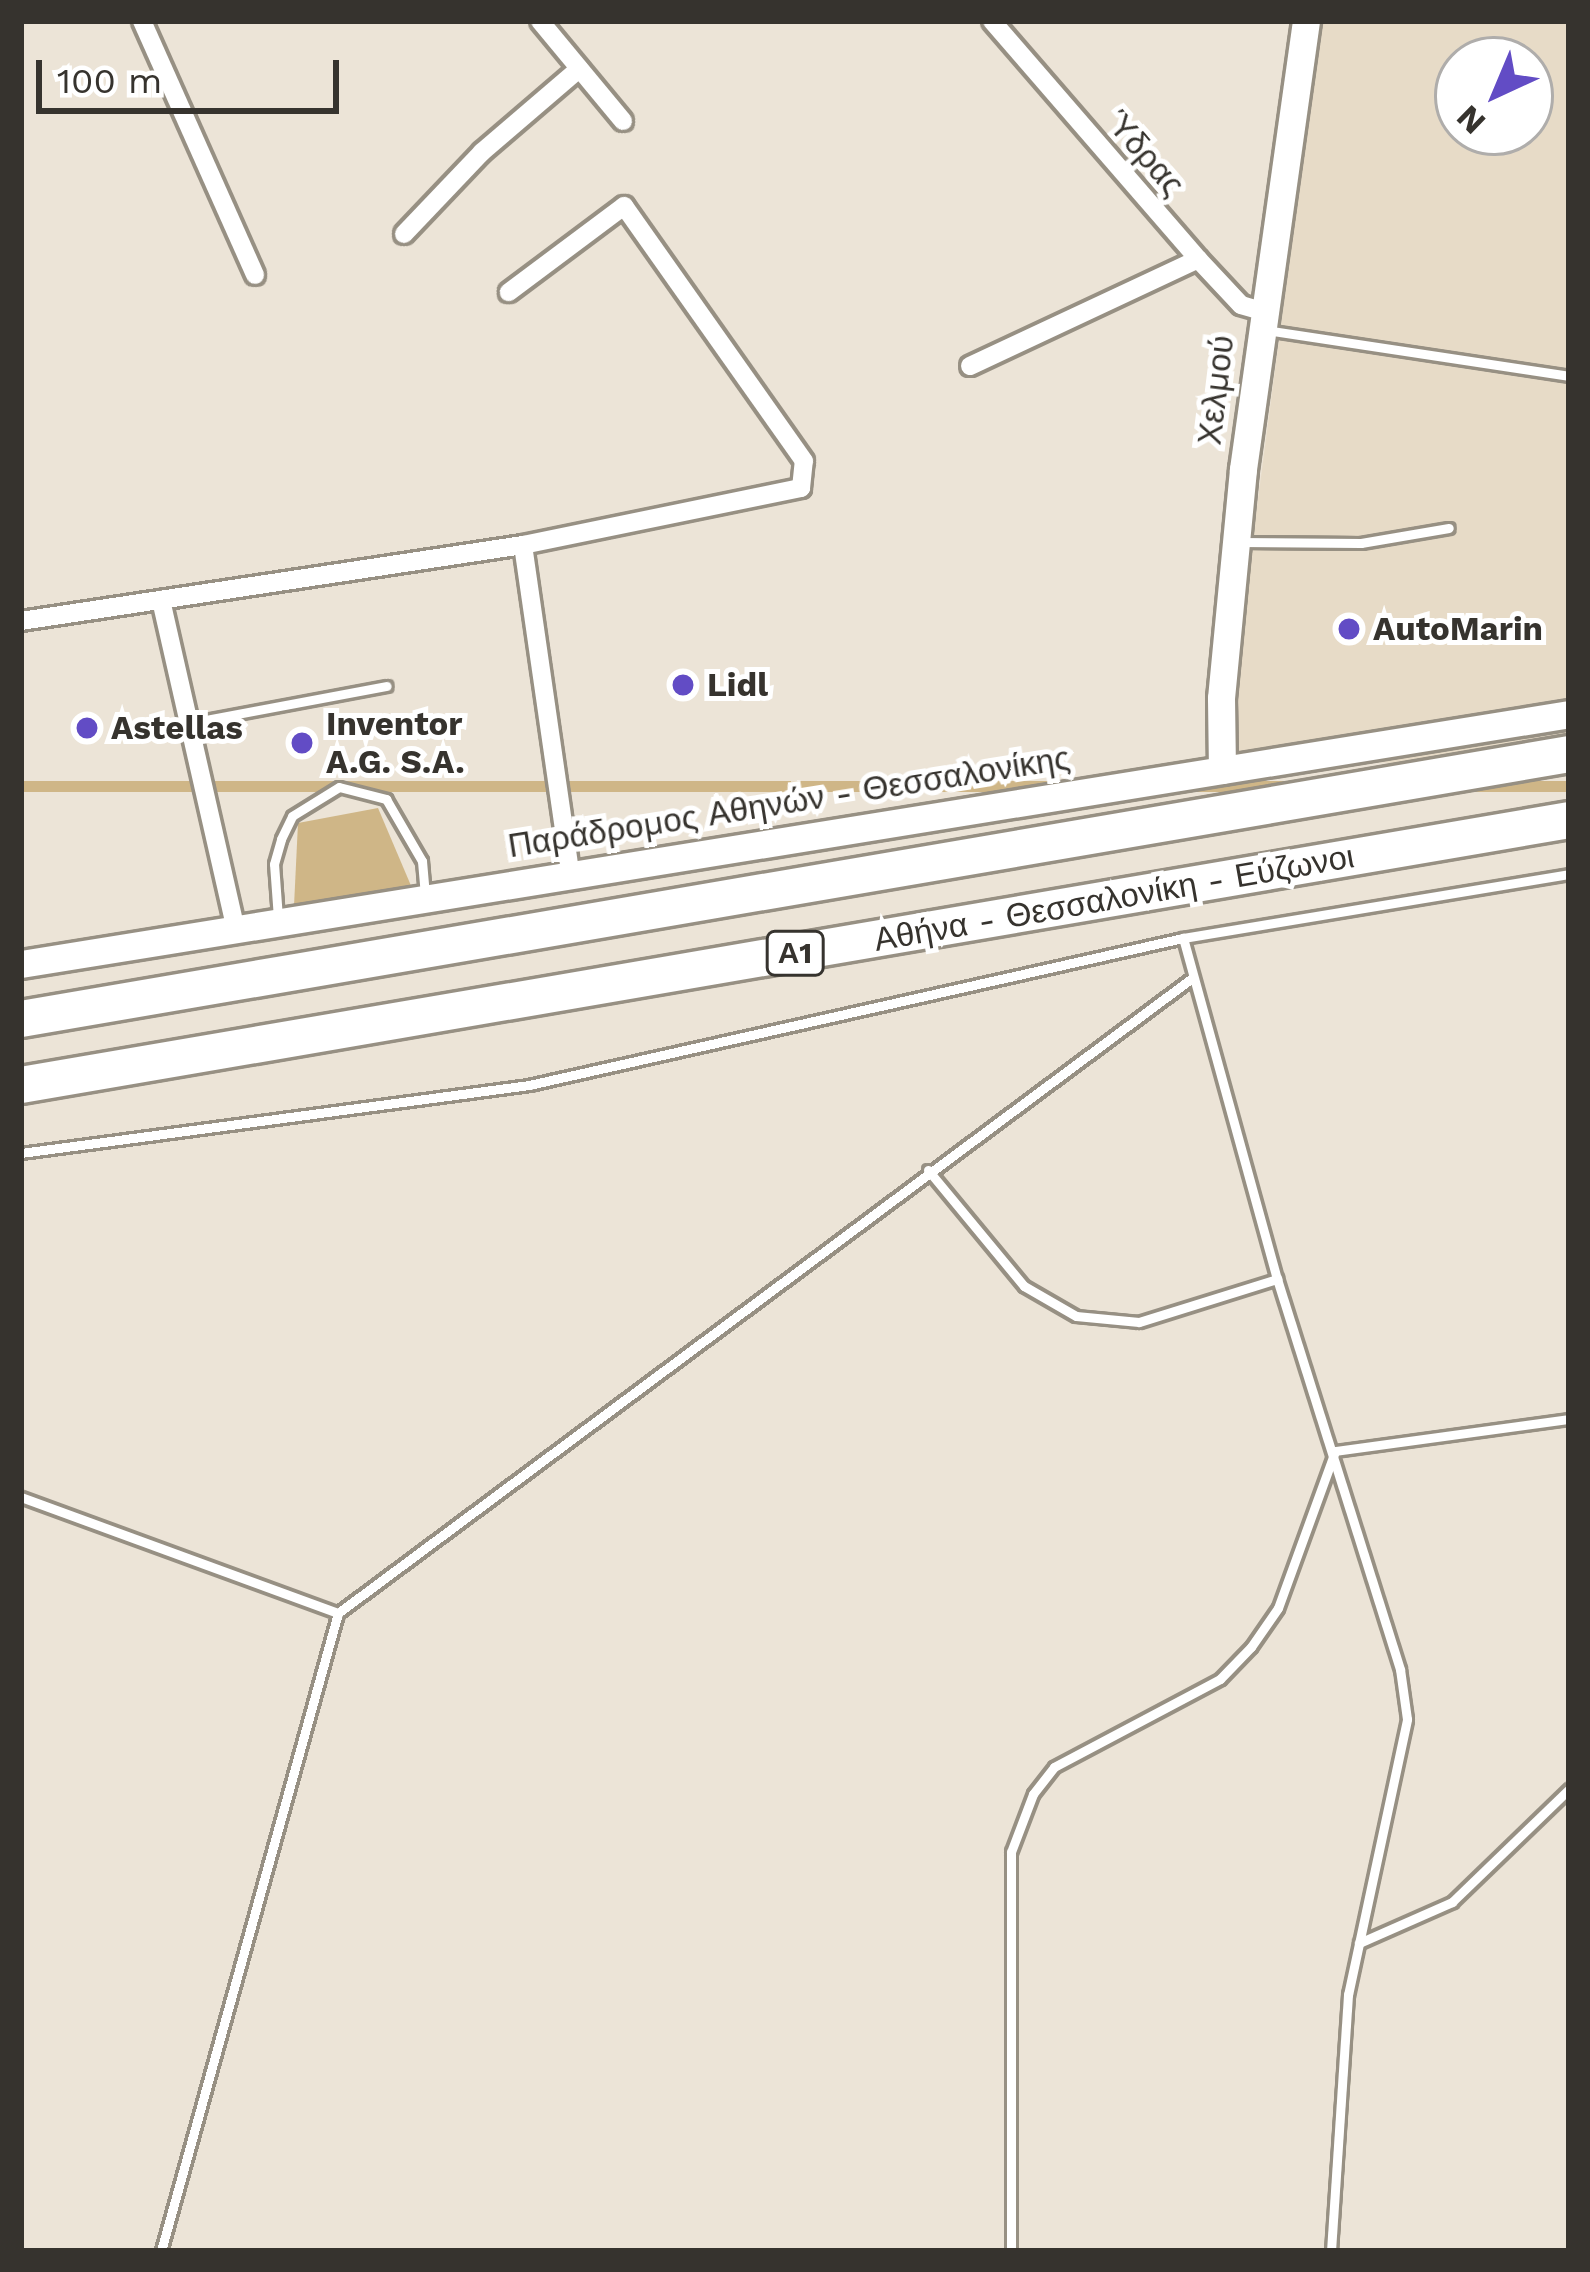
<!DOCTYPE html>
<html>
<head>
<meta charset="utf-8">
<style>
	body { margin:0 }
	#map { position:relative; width:1590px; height:2272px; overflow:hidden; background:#ece4d7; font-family:"Work Sans",sans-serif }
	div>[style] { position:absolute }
	.built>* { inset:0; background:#e7dbc7 }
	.green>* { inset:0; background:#cfb687; transform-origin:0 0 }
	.roads { filter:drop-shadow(3px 0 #979083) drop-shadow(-3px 0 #979083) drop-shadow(0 3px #979083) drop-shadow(0 -3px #979083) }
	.lane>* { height:9px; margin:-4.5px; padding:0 4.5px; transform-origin:4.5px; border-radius:4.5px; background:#fff }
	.street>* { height:18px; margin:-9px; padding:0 9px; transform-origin:9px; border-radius:9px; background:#fff }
	.secondary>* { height:27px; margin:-13.5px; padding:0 13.5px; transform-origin:13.5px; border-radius:13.5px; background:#fff }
	.highway>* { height:36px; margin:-18px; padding:0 18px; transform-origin:18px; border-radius:18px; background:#fff }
	.dots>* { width:33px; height:33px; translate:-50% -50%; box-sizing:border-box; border:6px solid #fff; border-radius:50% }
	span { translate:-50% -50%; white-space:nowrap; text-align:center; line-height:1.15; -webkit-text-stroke:10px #fff; paint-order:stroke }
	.shield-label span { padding:3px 9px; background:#fff; border:3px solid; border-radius:9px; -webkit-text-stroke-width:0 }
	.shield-label { font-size:30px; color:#36332e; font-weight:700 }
	.street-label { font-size:33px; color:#36332e }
	.poi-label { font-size:33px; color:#36332e; font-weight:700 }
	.left { translate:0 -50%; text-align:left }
	.frame { position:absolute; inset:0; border:24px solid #36332e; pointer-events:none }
	.north { position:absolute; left:1434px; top:36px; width:120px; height:120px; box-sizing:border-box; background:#fff; border:3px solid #afadab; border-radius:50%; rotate:224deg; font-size:33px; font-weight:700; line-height:48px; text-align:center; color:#36332e }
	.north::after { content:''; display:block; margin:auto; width:42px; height:54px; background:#624cc5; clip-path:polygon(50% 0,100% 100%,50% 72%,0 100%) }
	.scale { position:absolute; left:36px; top:60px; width:303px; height:54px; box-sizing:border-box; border:6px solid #36332e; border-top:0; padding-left:15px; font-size:36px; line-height:42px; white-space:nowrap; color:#36332e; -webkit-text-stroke:9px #fff; paint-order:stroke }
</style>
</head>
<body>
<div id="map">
	<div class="built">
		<div style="clip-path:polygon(evenodd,1321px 21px,1569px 21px,1569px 773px,1233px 754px,1232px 697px,1321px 21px,1458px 60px,1530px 60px,1530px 132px,1458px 132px,1458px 60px)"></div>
	</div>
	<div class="green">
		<div style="left:1569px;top:781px;width:11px;height:1571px;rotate:90deg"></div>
		<div style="clip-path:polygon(378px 808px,412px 888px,294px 906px,298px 823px)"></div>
	</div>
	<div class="roads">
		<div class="lane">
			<div style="left:1266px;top:330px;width:306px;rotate:8.6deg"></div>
			<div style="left:1240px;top:542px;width:121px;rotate:0.5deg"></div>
			<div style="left:1361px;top:543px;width:89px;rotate:-9.7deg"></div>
			<div style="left:189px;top:723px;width:201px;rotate:-10.6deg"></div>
			<div style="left:278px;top:918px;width:54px;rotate:-94.2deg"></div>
			<div style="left:274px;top:864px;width:26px;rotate:-74deg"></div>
			<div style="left:281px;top:839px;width:25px;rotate:-64deg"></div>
			<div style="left:292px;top:816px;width:55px;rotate:-31.7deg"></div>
			<div style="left:339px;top:787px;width:49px;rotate:14.3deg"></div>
			<div style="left:386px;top:799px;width:72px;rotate:59.9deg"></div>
			<div style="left:422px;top:861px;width:36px;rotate:85deg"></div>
			<div style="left:21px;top:1153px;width:513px;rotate:-7.62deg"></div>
			<div style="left:529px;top:1085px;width:670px;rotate:-12.67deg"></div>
			<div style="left:928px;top:1170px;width:151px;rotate:50.4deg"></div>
			<div style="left:1024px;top:1286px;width:60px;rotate:30deg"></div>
			<div style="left:1076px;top:1316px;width:63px;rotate:5.4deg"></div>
			<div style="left:1139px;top:1322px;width:145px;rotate:-17.3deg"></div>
			<div style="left:1335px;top:1451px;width:236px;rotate:-7.8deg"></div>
			<div style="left:21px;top:1497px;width:338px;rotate:20.1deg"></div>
			<div style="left:338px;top:1613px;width:1064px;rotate:-36.63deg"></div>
			<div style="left:1359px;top:1943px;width:102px;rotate:-23.8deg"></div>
			<div style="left:1452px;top:1902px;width:163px;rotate:-44deg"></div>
			<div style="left:161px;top:2251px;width:662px;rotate:-74.49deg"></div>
			<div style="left:1011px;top:2251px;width:399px;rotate:-90deg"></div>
			<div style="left:1011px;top:1852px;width:62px;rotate:-69.2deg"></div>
			<div style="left:1033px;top:1794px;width:34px;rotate:-52deg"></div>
			<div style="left:1054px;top:1767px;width:188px;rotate:-27.9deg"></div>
			<div style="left:1220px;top:1679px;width:45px;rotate:-45.9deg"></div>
			<div style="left:1251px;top:1647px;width:47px;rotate:-55.3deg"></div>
			<div style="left:1278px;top:1608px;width:167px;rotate:-70deg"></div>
			<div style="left:1331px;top:2251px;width:257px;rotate:-86.2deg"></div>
			<div style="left:1348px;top:1995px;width:282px;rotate:-77.9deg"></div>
			<div style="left:1407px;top:1719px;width:50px;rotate:-98deg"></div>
			<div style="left:1400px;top:1669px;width:409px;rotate:-107.5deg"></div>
			<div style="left:1277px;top:1279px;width:354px;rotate:-105.4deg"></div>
			<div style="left:1183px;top:938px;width:391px;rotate:-9.4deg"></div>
		</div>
		<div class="street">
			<div style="left:142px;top:21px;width:278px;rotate:66deg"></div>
			<div style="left:540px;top:21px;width:130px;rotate:50.3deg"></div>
			<div style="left:992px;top:21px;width:315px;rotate:49.1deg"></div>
			<div style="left:1198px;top:259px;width:63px;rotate:46.9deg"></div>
			<div style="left:1241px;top:305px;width:22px;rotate:16deg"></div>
			<div style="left:404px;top:234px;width:113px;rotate:-46.4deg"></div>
			<div style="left:482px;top:152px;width:128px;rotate:-40.6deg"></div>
			<div style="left:970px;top:366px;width:252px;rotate:-25.1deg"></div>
			<div style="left:523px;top:545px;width:331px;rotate:81.8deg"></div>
			<div style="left:161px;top:600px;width:335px;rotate:77.2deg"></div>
			<div style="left:21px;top:621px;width:508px;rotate:-8.61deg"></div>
			<div style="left:523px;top:545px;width:284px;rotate:-11.6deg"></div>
			<div style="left:801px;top:488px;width:27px;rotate:-84deg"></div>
			<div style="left:804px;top:461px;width:312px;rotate:-125.2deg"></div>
			<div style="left:624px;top:206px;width:144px;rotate:143.2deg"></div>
		</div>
		<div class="secondary">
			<div style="left:1222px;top:770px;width:72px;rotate:-90.8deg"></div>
			<div style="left:1221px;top:698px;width:230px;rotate:-84.5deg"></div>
			<div style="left:1243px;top:469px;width:452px;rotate:-82deg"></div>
			<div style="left:21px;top:964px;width:1568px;rotate:-9.17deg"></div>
		</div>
		<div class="highway">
			<div style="left:21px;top:1019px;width:1571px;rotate:-9.71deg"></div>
			<div style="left:21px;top:1085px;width:1571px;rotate:-9.71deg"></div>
		</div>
	</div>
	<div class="dots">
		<div style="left:1349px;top:629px;background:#624cc5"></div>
		<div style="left:683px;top:685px;background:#624cc5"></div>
		<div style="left:87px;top:728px;background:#624cc5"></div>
		<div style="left:302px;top:743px;background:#624cc5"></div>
	</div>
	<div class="shield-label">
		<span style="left:795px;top:953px">Α1</span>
	</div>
	<div class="street-label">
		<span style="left:1145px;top:153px;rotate:49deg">Ύδρας</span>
		<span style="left:1216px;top:390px;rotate:-83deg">Χελμού</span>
		<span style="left:789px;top:802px;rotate:-9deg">Παράδρομος Αθηνών - Θεσσαλονίκης</span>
		<span style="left:1114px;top:898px;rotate:-10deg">Αθήνα - Θεσσαλονίκη - Εύζωνοι</span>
	</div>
	<div class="poi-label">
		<span class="left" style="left:1373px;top:629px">AutoMarin</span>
		<span class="left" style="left:707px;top:685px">Lidl</span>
		<span class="left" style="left:326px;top:743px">Inventor<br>A.G. S.A.</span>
		<span class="left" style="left:111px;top:728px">Astellas</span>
	</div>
	<div class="frame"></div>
	<div class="north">N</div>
	<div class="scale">100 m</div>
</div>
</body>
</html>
